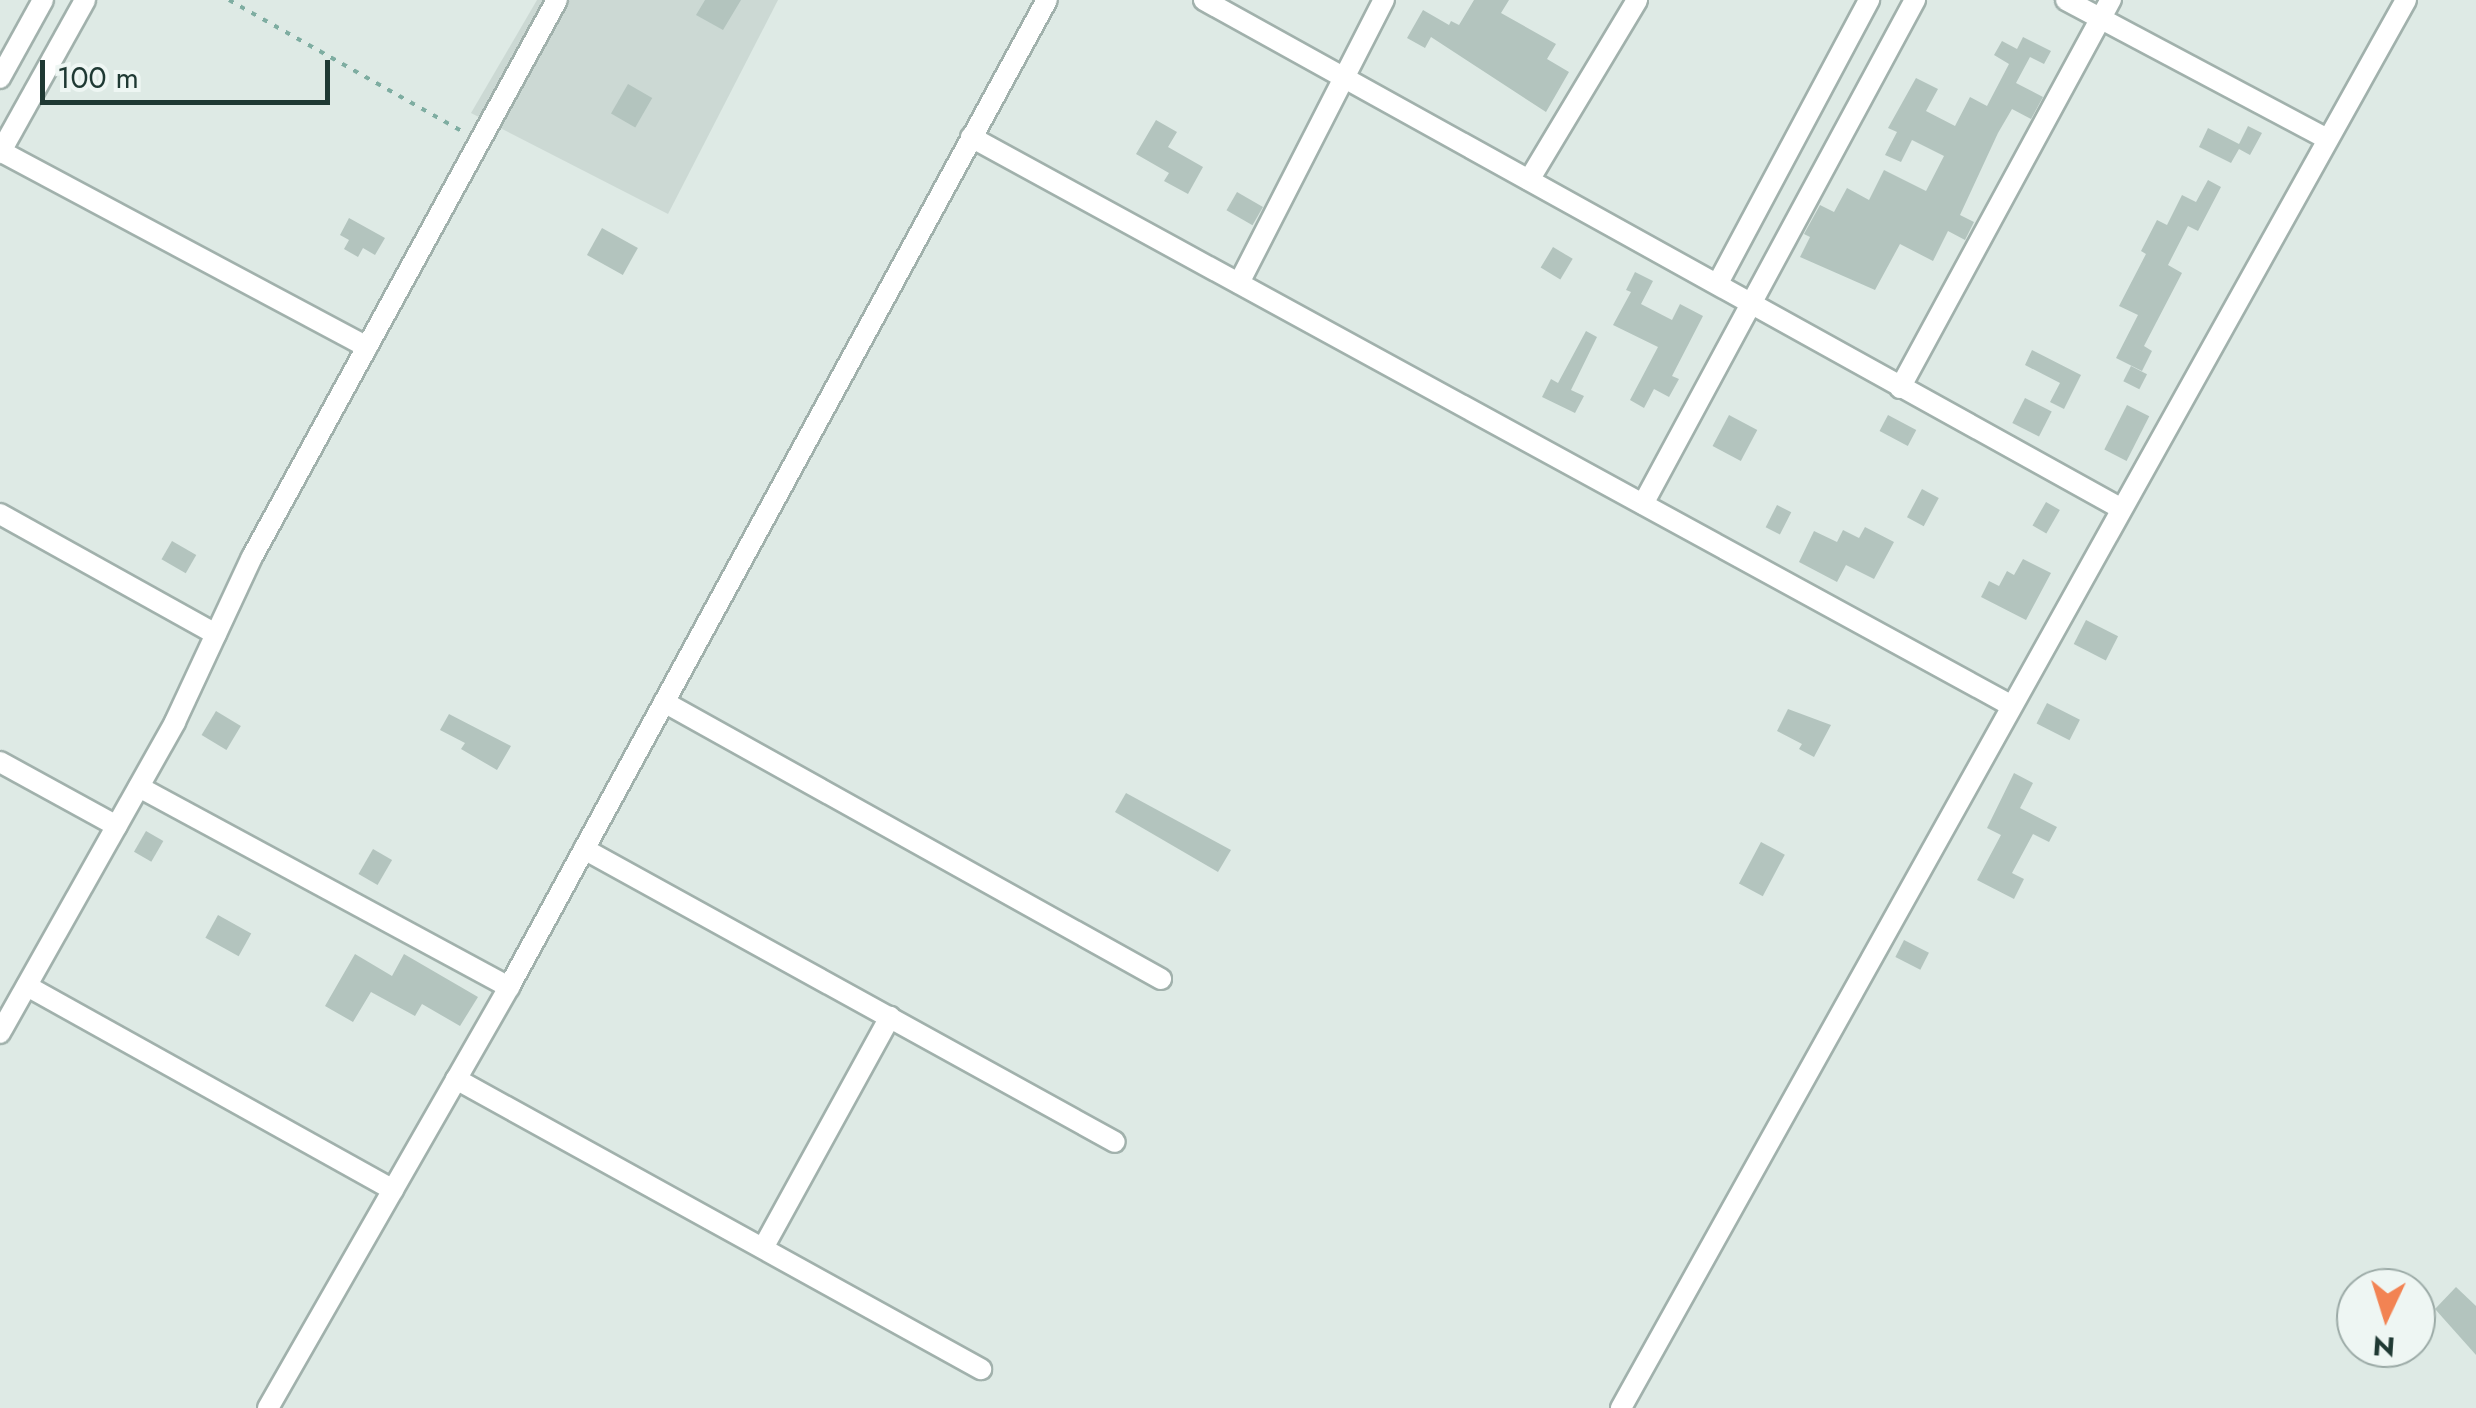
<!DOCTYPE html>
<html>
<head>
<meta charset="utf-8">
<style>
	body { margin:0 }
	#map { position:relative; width:2476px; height:1408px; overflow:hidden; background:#deeae5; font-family:Jost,sans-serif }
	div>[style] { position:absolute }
	.built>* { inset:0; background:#ccd9d4 }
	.building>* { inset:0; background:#b3c4be; transform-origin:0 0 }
	.path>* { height:4px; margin-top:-2px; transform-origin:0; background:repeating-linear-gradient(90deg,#7eada1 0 5px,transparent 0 13px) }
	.roads { filter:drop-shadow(2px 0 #a1b1ac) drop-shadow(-2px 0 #a1b1ac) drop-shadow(0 2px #a1b1ac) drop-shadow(0 -2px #a1b1ac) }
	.minor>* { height:20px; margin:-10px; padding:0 10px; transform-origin:10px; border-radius:10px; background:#fff }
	span { translate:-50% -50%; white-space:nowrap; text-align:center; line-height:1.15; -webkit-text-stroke:8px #eef6f3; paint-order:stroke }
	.north { position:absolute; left:2336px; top:1268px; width:100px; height:100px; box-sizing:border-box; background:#eef6f3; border:2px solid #9baaa6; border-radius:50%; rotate:184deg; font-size:28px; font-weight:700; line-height:40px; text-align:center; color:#1f3933 }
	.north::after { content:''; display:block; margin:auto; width:35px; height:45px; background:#f28353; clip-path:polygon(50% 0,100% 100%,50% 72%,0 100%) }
	.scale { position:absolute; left:40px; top:60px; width:290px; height:45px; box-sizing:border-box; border:5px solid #1f3933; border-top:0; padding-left:12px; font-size:30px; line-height:35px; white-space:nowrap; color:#1f3933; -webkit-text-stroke:8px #eef6f3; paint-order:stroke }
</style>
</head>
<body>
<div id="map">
	<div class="built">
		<div style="clip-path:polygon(537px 0,778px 0,668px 214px,471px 113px)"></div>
	</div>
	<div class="building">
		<div style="clip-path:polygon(705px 0,741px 0,723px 30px,696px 15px)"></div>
		<div style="clip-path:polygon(1474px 0,1509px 0,1501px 13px,1556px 44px,1547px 59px,1569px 72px,1546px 112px,1431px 37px,1425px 48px,1407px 38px,1423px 10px,1449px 25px,1451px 21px,1459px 25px)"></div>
		<div style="clip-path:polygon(2023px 37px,2051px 51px,2044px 64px,2030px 57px,2016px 83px,2043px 97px,2031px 119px,2012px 109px,1998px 133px,1960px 215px,1974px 222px,1965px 240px,1948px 231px,1933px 261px,1900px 244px,1875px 290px,1800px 257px,1810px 237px,1804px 234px,1820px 205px,1834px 212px,1847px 188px,1869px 200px,1884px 170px,1926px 191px,1944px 156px,1912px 140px,1901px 162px,1885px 155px,1897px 132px,1888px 128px,1916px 78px,1938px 89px,1926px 111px,1955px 126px,1970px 97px,1987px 106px,2009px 64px,1994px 55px,2002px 41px,2017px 49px)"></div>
		<div style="left:628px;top:84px;width:28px;height:34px;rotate:30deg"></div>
		<div style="clip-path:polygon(1156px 120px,1177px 132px,1168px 147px,1203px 167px,1188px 194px,1164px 181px,1169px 173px,1136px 154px)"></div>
		<div style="clip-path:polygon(2248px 126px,2262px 133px,2250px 155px,2239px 149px,2231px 163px,2199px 147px,2208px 128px,2239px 144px)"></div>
		<div style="clip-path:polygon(2208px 180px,2221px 187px,2198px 231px,2188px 226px,2168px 265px,2182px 273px,2144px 346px,2152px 351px,2142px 371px,2116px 358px,2138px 315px,2119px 306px,2146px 254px,2141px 251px,2157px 220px,2167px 225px,2182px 195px,2196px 202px)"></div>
		<div style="left:1237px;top:192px;width:30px;height:21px;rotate:30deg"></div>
		<div style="clip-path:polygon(349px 218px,385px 238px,375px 255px,363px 248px,358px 257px,344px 249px,349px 240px,340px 235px)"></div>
		<div style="left:602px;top:228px;width:41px;height:31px;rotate:29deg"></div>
		<div style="left:1553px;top:247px;width:23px;height:24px;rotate:31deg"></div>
		<div style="clip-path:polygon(1635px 272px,1653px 281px,1641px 304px,1672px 320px,1680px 304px,1703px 316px,1672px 376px,1679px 379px,1669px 397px,1654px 389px,1644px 408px,1630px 400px,1658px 347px,1613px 325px,1631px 292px,1626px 290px)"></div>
		<div style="clip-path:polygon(1586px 331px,1597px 337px,1571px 390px,1584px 396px,1575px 413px,1542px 397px,1551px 379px,1558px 383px)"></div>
		<div style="clip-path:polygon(2032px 350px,2081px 375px,2064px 409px,2050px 402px,2060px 383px,2025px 365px)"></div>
		<div style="left:2131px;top:366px;width:18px;height:17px;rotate:27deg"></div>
		<div style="left:2025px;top:398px;width:30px;height:28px;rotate:27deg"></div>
		<div style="left:2127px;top:405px;width:25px;height:50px;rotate:27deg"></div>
		<div style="left:1729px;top:415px;width:32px;height:35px;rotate:28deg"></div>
		<div style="left:1888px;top:415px;width:32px;height:18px;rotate:28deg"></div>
		<div style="left:1922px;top:489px;width:19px;height:32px;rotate:28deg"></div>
		<div style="left:2046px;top:502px;width:16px;height:27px;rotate:30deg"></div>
		<div style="left:1777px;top:505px;width:16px;height:25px;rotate:27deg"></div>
		<div style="clip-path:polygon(1865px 527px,1894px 542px,1874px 579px,1846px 565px,1837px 582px,1799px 562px,1814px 531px,1837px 542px,1843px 530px,1859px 538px)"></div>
		<div style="left:172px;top:541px;width:28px;height:21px;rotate:30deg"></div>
		<div style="clip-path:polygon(2023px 559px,2051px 573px,2026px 620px,1981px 597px,1989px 581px,1999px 586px,2007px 571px,2014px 575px)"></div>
		<div style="left:2086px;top:620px;width:36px;height:27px;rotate:27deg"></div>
		<div style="left:2047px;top:703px;width:37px;height:23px;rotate:27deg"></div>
		<div style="clip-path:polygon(1788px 709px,1831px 725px,1814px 757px,1799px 749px,1802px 744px,1777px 731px)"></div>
		<div style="left:216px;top:711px;width:29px;height:28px;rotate:31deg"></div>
		<div style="clip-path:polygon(449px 714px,511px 746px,497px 770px,461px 749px,465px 743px,440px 730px)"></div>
		<div style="clip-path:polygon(2014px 773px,2033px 783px,2020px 808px,2057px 827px,2049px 842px,2033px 834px,2012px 873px,2024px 879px,2014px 899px,1977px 880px,2001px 835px,1987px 828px)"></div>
		<div style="clip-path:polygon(1126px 793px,1231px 850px,1218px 872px,1115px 812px)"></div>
		<div style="left:146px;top:831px;width:20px;height:24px;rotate:30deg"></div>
		<div style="left:1761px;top:842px;width:27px;height:47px;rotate:28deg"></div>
		<div style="left:373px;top:849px;width:22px;height:29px;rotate:30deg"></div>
		<div style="left:218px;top:915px;width:38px;height:26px;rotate:29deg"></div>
		<div style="left:1904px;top:940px;width:28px;height:19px;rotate:27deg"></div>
		<div style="clip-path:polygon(355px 954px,392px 976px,404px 954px,478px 997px,460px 1026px,422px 1004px,415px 1016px,371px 992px,353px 1022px,325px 1006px)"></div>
		<div style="clip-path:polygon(2456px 1287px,2476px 1306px,2476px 1355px,2435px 1309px)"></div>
	</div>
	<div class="path">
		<div style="left:229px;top:0;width:271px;rotate:29.4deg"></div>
	</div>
	<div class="roads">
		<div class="minor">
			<div style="left:1204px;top:0;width:1047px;rotate:29.01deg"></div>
			<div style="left:2066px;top:0;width:294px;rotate:28deg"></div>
			<div style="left:0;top:78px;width:89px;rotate:-61.1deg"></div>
			<div style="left:971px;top:137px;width:1184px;rotate:28.66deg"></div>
			<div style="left:0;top:151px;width:416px;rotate:28.1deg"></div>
			<div style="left:0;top:153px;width:175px;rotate:-60.9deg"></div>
			<div style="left:1529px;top:180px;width:210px;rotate:-59deg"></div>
			<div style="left:1239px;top:283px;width:318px;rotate:-62.9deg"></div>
			<div style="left:1718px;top:283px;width:321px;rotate:-61.9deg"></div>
			<div style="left:1900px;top:388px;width:442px;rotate:-61.5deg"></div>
			<div style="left:1643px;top:504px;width:573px;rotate:-61.65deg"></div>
			<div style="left:0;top:514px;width:247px;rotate:29.1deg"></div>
			<div style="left:664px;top:702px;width:569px;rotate:29.13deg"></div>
			<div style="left:0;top:762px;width:133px;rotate:28.7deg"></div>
			<div style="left:139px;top:787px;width:421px;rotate:28.4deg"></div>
			<div style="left:584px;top:849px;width:606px;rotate:28.89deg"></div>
			<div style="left:27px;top:986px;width:419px;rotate:29.1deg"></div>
			<div style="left:0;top:1033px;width:357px;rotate:-60.6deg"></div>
			<div style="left:175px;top:722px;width:182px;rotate:-65deg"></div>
			<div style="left:252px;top:557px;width:635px;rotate:-61.3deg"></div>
			<div style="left:456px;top:1079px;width:600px;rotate:28.92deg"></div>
			<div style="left:763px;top:1248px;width:264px;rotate:-61.2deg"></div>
			<div style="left:268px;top:1408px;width:485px;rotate:-60.2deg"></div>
			<div style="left:509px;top:987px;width:1124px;rotate:-61.41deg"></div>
			<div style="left:1621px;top:1408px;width:1612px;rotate:-60.86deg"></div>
		</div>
	</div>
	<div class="north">N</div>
	<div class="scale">100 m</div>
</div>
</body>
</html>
